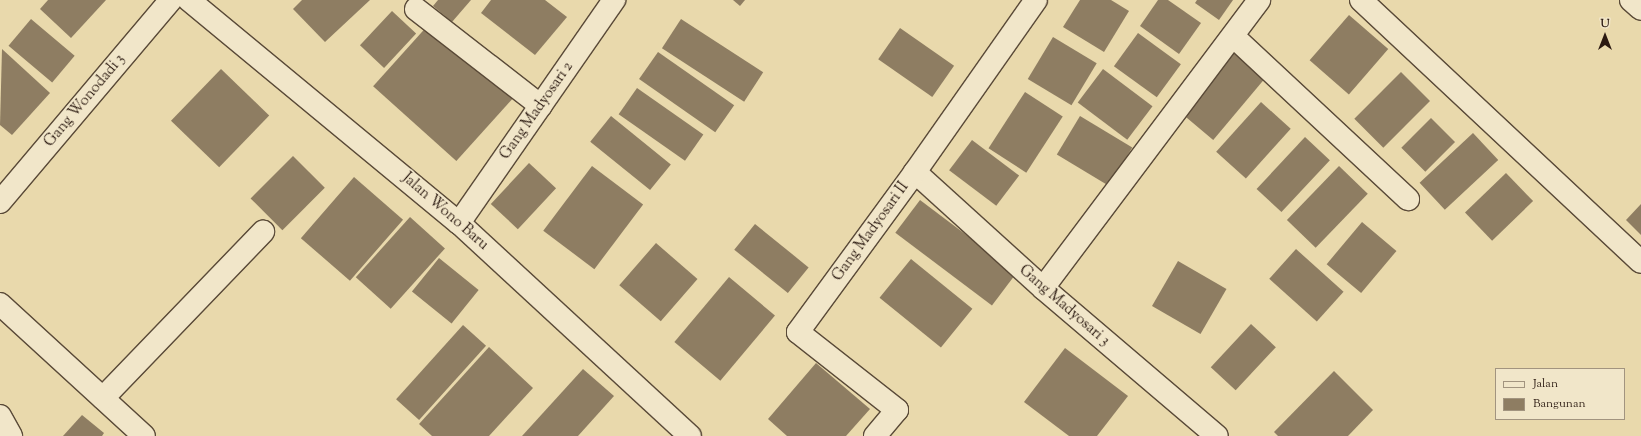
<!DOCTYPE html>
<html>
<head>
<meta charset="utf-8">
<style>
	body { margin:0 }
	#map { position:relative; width:1641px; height:436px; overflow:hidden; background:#e9d9ac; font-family:"Sorts Mill Goudy",serif }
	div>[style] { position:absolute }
	.building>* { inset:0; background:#8e7d62; transform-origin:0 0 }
	.roads { filter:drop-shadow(1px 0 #5a4a38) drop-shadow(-1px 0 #5a4a38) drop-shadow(0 1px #5a4a38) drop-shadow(0 -1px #5a4a38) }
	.minor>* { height:22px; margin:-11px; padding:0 11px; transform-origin:11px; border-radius:11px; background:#f1e6c9 }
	span { translate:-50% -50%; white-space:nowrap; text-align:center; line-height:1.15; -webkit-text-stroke:3px #f1e6c9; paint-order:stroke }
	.street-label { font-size:15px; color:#2b1a11 }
	.legend { position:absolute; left:1495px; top:368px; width:130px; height:52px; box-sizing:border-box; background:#f1e6c9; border:1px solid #a2947f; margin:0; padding:5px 7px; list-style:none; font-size:12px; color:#2b1a11 }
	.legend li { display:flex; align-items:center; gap:8px; height:20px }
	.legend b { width:20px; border:1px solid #a2947f }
	.north { position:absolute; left:1585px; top:16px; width:40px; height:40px; -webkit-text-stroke:3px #f1e6c9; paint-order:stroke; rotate:0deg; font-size:11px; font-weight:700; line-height:16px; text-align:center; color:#2b1a11 }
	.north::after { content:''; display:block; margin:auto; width:14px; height:18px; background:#2b1a11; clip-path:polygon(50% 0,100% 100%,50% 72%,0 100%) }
</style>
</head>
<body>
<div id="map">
	<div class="building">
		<div style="clip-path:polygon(48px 0,106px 0,71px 38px,40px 9px)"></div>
		<div style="clip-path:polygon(302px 0,370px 0,325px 42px,293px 9px)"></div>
		<div style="clip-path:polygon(438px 0,471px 0,452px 22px,433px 6px)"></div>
		<div style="clip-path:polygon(491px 0,545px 0,567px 17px,535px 55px,481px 13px)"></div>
		<div style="clip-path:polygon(733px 0,745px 0,740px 6px)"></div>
		<div style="clip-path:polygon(1080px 0,1111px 0,1129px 11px,1104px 52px,1063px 27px)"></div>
		<div style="clip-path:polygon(1158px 0,1168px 0,1201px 23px,1179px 54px,1140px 26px)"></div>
		<div style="clip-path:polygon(1197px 0,1233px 0,1219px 20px,1195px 3px)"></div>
		<div style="left:392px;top:11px;width:33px;height:47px;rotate:43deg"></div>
		<div style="left:1349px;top:15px;width:52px;height:60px;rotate:41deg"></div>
		<div style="left:31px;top:19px;width:57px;height:35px;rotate:40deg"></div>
		<div style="left:681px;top:19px;width:98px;height:35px;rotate:33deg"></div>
		<div style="left:430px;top:23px;width:112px;height:85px;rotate:42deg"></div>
		<div style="left:900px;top:28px;width:66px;height:38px;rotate:35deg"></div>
		<div style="left:1138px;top:33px;width:53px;height:41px;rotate:36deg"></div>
		<div style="left:1053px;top:37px;width:51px;height:49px;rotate:31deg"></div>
		<div style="clip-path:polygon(2px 49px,50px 93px,12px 135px,0 125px)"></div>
		<div style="left:658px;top:52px;width:93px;height:33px;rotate:35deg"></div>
		<div style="left:1234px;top:53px;width:40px;height:80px;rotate:40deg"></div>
		<div style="left:221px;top:69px;width:67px;height:72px;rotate:44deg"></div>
		<div style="left:1103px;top:69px;width:62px;height:42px;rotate:37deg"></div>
		<div style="left:1401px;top:72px;width:41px;height:66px;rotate:45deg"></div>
		<div style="left:637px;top:88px;width:81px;height:32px;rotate:35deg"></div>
		<div style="left:1025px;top:92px;width:45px;height:67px;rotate:33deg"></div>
		<div style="left:1261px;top:102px;width:40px;height:67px;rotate:42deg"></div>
		<div style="left:611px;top:116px;width:77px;height:33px;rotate:39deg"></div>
		<div style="left:1080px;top:116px;width:61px;height:45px;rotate:31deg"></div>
		<div style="left:1431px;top:118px;width:34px;height:42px;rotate:45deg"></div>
		<div style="left:1473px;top:133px;width:37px;height:73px;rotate:47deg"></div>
		<div style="left:1305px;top:137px;width:34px;height:71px;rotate:43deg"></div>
		<div style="left:972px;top:140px;width:59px;height:38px;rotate:37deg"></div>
		<div style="left:293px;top:156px;width:45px;height:60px;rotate:45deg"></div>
		<div style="left:529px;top:163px;width:37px;height:56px;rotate:43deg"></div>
		<div style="left:592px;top:166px;width:64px;height:81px;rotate:37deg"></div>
		<div style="left:1339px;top:166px;width:40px;height:75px;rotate:44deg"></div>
		<div style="left:1506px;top:173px;width:39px;height:57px;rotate:46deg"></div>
		<div style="left:354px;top:177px;width:65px;height:81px;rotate:41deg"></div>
		<div style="left:920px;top:200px;width:121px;height:41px;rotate:37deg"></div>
		<div style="clip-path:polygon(1641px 204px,1641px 235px,1626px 220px)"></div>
		<div style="left:410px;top:217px;width:47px;height:81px;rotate:42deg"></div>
		<div style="left:1362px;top:222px;width:45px;height:55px;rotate:40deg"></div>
		<div style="left:755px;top:224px;width:69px;height:33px;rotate:39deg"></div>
		<div style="left:656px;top:243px;width:55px;height:56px;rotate:41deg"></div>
		<div style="left:1296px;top:249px;width:64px;height:40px;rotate:42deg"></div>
		<div style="left:439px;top:258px;width:51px;height:43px;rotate:39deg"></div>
		<div style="left:911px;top:259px;width:79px;height:50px;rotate:39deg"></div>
		<div style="left:1178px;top:261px;width:56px;height:52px;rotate:30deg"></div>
		<div style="left:729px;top:277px;width:60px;height:85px;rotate:40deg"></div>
		<div style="left:1251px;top:324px;width:34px;height:59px;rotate:43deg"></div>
		<div style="left:463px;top:325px;width:31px;height:100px;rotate:42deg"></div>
		<div style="clip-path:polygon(489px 347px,533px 388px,489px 436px,432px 436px,419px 424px)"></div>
		<div style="clip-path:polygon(1065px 348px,1128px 396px,1097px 436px,1069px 436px,1024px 402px)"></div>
		<div style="clip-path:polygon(816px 363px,870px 409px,846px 436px,787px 436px,768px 419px)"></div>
		<div style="clip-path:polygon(583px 369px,614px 396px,578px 436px,522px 436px)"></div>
		<div style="clip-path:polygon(1334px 371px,1373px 410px,1348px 436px,1278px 436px,1274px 432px)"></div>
		<div style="clip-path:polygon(82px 415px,104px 433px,102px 436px,63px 436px)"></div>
	</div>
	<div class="roads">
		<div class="minor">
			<div style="left:189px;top:0;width:350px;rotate:39.6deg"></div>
			<div style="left:459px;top:223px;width:314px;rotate:42.7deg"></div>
			<div style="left:1361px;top:0;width:383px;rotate:43.1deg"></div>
			<div style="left:1631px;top:0;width:13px;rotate:42deg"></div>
			<div style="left:416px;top:9px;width:158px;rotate:37.8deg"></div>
			<div style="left:1234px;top:37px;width:238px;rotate:43deg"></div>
			<div style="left:915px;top:172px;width:173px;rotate:42.2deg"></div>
			<div style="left:1043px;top:288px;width:228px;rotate:40.4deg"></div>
			<div style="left:0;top:202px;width:265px;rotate:-49.8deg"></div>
			<div style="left:459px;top:223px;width:272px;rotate:-55.2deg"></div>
			<div style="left:1043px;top:288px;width:360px;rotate:-53.1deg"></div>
			<div style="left:0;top:304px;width:195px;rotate:42.5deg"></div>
			<div style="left:103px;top:398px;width:231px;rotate:-46.1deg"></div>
			<div style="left:0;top:416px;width:23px;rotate:61deg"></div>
			<div style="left:875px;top:436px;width:34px;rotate:-50deg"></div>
			<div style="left:897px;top:410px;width:126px;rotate:-141.8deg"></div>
			<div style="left:798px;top:332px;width:198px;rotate:-53.8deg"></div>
			<div style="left:915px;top:172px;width:210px;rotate:-54.9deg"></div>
		</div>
	</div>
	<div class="street-label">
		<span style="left:85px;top:101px;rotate:-50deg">Gang Wonodadi 3</span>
		<span style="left:537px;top:111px;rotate:-55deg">Gang Madyosari 2</span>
		<span style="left:445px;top:212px;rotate:41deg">Jalan Wono Baru</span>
		<span style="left:871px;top:232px;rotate:-54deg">Gang Madyosari II</span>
		<span style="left:1064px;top:306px;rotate:41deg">Gang Madyosari 3</span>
	</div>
	<ul class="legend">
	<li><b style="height:5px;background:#f1e6c9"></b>Jalan</li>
	<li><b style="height:11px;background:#8e7d62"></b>Bangunan</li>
	</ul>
	<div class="north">U</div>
</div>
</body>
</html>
